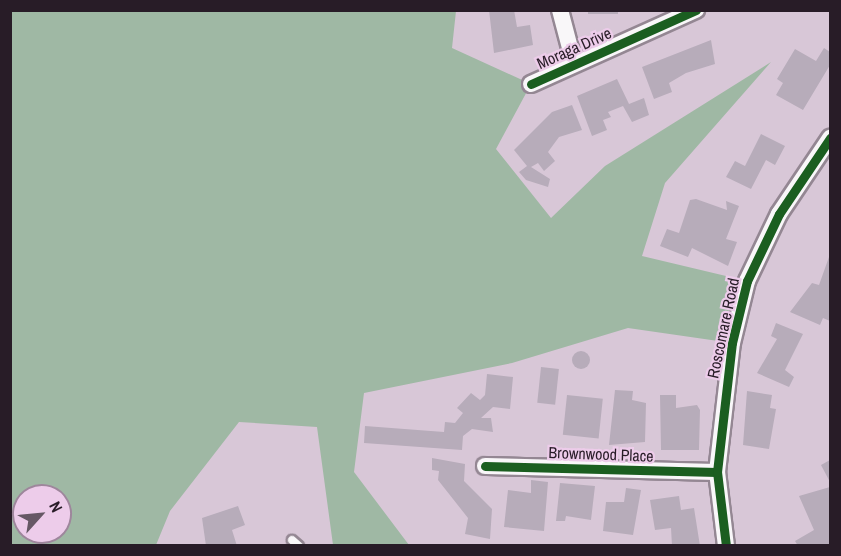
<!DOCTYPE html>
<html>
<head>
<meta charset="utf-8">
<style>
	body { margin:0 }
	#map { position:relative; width:841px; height:556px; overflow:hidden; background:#d8c7d7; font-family:"Archivo Narrow",sans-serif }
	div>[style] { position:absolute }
	.green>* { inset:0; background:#9fb8a4 }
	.building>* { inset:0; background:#b7acba; transform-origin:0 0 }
	.round { border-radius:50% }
	.roads { filter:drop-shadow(2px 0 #948793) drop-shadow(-2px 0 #948793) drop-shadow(0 2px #948793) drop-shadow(0 -2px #948793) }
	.lane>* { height:8px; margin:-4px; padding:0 4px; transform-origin:4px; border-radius:4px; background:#f9f7f9 }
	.street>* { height:16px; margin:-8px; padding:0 8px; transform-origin:8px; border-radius:8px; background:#f9f7f9 }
	.cycleway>* { height:9px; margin:-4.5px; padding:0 4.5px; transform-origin:4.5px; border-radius:4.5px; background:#1b5e20 }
	span { translate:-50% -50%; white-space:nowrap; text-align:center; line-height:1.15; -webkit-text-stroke:4.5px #edccea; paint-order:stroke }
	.street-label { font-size:16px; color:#281c27 }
	.frame { position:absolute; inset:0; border:12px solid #281c27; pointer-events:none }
	.north { position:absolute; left:12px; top:484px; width:60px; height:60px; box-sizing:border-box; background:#edccea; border:2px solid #9e869c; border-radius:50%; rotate:63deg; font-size:16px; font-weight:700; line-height:24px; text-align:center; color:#281c27 }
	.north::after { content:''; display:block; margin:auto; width:21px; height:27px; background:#665865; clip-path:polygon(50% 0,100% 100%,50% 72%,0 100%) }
</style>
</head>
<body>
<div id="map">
	<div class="green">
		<div style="clip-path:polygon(evenodd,361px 10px,456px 11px,452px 48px,531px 84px,496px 149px,551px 218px,605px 166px,771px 62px,665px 183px,642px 256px,747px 281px,732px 343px,628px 328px,512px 363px,364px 393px,354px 472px,409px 545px,333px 545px,317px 427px,239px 422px,170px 511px,156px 545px,11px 545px,10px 11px,361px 10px,24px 496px,60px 496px,60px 532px,24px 532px,24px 496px)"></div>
	</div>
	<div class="building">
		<div style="clip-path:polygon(489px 10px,514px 10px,517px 27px,530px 25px,533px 45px,494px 53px)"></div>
		<div style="left:588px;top:10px;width:30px;height:4px"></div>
		<div style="clip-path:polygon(711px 40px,715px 64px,686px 73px,669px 83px,672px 92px,654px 99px,642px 67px)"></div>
		<div style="clip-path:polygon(824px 48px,830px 52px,830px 65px,803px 110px,776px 95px,783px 83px,777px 79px,795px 49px,816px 61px)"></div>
		<div style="clip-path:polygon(617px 79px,629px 104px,644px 98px,649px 115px,632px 122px,623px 106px,608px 112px,611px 117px,603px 120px,607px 130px,592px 136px,577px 96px)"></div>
		<div style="clip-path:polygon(572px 105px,582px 130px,559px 137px,548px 152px,555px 161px,544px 171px,538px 163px,531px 167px,550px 179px,548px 187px,526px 180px,519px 172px,527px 166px,514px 150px,552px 112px)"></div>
		<div style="clip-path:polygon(761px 134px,785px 146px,775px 165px,766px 160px,751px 189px,726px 177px,735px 161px,745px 166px)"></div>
		<div style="clip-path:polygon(696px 199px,727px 210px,726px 201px,739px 206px,726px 239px,737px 242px,728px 266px,692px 248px,688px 257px,660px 246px,667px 229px,679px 233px,690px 200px)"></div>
		<div style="clip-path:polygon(829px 257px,830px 321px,823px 318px,820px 325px,790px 312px,812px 283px,819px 285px)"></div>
		<div style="clip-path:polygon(776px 323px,803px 334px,785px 370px,794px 377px,789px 387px,757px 373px,777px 339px,771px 336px)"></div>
		<div class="round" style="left:572px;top:351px;width:18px;height:18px"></div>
		<div style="left:541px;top:367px;width:18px;height:36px;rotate:6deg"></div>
		<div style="clip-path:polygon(487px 374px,513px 377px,510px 409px,493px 407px,481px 418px,491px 418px,493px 432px,472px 429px,463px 436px,462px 450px,364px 443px,365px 426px,444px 432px,445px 422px,455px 423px,463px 413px,457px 408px,471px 393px,480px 400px,485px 395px)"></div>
		<div style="clip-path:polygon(615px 390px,633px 391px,632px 400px,646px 403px,645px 442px,609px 445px)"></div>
		<div style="clip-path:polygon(747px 391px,772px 395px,770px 408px,776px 409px,769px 449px,743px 445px)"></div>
		<div style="left:567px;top:395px;width:36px;height:40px;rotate:6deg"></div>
		<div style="clip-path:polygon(660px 395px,676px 395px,676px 408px,697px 405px,700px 410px,699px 450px,661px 450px)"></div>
		<div style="clip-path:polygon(432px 458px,465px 464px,464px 481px,492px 509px,490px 539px,465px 534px,468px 518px,438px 480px,439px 471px,432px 470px)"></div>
		<div style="clip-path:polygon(830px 460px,830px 482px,821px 465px)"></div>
		<div style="clip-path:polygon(531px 480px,548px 482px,544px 531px,504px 527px,508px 490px,531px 493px)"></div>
		<div style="clip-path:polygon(560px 483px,595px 486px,591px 520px,566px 516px,565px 521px,556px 521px)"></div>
		<div style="clip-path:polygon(830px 487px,830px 546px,798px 546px,795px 541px,814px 530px,799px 496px)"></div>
		<div style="clip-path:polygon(626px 488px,641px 490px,633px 535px,603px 531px,606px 502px,624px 502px)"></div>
		<div style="clip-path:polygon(679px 496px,681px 510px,694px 508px,700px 546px,672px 546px,671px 528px,655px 530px,650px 500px)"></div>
		<div style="clip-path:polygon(238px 506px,245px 525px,232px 530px,237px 546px,206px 546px,202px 518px)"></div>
	</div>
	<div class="roads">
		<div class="lane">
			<div style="left:292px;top:540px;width:9px;rotate:41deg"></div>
		</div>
		<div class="street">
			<div style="left:560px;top:10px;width:55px;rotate:75.2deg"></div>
			<div style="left:531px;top:84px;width:181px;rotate:-24.2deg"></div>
			<div style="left:485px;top:466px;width:232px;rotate:1.5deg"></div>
			<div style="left:726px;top:546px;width:75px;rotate:-96.9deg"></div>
			<div style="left:717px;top:472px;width:130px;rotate:-83.4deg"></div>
			<div style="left:732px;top:343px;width:64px;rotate:-76.4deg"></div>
			<div style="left:747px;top:281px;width:74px;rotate:-64.5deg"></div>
			<div style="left:779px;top:214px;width:92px;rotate:-56.1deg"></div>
		</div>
	</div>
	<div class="cycleway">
		<div style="left:531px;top:84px;width:181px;rotate:-24.2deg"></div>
		<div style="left:485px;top:466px;width:232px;rotate:1.5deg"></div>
		<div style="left:726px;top:546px;width:75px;rotate:-96.9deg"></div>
		<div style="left:717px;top:472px;width:130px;rotate:-83.4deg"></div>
		<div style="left:732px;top:343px;width:64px;rotate:-76.4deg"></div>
		<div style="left:747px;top:281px;width:74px;rotate:-64.5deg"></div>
		<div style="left:779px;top:214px;width:92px;rotate:-56.1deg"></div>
	</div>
	<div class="street-label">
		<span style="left:574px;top:48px;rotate:-24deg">Moraga Drive</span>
		<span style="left:723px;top:328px;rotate:-78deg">Roscomare Road</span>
		<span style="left:601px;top:454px;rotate:2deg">Brownwood Place</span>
	</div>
	<div class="frame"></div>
	<div class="north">N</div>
</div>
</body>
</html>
